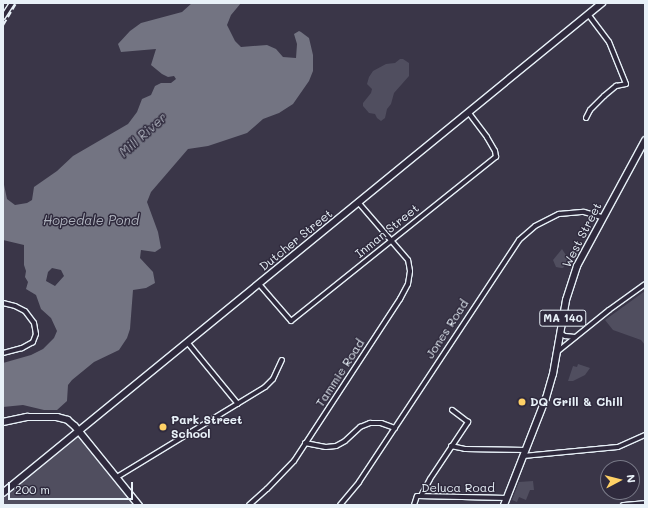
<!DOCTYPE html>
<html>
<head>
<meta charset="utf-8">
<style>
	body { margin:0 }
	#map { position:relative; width:648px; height:508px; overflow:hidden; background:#3a3648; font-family:Mali,sans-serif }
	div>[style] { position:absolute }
	.green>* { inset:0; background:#504e5f }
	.water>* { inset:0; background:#737482 }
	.roads { filter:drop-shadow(1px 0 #e8f1f8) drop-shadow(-1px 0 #e8f1f8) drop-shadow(0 1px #e8f1f8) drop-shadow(0 -1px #e8f1f8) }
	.street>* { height:4px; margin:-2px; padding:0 2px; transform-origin:2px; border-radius:2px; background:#2f2a3d }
	.secondary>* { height:5.5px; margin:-2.75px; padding:0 2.75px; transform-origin:2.75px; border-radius:2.75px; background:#2f2a3d }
	.primary>* { height:6px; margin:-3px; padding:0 3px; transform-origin:3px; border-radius:3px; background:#2f2a3d }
	.rail>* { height:1.5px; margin-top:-0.75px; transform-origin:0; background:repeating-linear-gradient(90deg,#e8f1f8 0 6px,transparent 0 9px) }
	.dots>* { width:11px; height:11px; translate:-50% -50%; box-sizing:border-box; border:2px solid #2f2a3d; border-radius:50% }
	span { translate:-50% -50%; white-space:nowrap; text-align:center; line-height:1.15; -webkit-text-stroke:3px #2f2a3d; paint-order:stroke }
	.shield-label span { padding:1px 3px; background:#2f2a3d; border:1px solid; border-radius:3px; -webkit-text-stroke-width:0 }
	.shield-label { font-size:11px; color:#e8f1f8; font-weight:700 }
	.street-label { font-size:12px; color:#e8f1f8 }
	.poi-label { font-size:12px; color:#e8f1f8; font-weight:700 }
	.left { translate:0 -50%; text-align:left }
	.water-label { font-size:13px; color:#aeb2bd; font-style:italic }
	.frame { position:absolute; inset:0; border:4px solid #e8f1f8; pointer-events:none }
	.north { position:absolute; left:600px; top:460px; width:40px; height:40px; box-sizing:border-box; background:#2f2a3d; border:1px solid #797a88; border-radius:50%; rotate:83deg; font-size:11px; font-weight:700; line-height:16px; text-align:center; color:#e8f1f8 }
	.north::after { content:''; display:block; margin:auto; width:14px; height:18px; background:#ffd166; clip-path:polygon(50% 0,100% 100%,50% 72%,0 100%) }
	.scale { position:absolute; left:8px; top:482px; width:125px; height:18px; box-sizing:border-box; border:2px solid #e8f1f8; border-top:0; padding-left:5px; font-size:12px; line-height:14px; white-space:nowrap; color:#e8f1f8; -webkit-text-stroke:3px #2f2a3d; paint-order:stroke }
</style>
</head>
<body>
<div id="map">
	<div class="green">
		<div style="clip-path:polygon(400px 59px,403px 59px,409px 63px,409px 76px,394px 93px,391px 104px,387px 109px,385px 118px,381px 121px,377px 118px,375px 114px,369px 113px,363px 106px,363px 103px,371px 93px,372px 89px,367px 84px,369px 77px,373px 71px,386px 64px,395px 63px)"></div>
		<div style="clip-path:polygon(562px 249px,569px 260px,563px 268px,561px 268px,556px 267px,553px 260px)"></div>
		<div style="clip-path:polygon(645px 291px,645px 345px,641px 340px,613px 330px,605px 320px)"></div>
		<div style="clip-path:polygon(578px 364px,590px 368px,585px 375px,573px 381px,568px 381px,573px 366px,577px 367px)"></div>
		<div style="clip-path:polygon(79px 435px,136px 505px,3px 505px,3px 497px)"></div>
		<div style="clip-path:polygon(533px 481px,534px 490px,530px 490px,526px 500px,519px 497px,517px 502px,512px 500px,519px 482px)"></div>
	</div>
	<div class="water">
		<div style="clip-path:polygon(evenodd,192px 3px,241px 3px,231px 15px,227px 25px,235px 41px,241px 47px,267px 45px,276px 49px,283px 57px,296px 58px,297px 44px,294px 34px,299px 31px,301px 32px,309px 38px,313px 55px,313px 71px,309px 81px,293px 104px,279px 113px,263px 119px,247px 133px,208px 146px,188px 149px,151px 192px,147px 202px,158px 232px,161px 248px,155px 252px,141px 250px,140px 258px,153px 272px,155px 283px,146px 288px,133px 290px,130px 329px,127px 338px,119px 350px,94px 362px,72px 380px,68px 385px,67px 401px,57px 410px,44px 410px,23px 405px,3px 407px,3px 363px,31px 355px,43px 349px,54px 338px,57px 331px,51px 318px,41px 309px,36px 295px,26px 289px,28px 282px,25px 277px,26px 271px,24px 265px,24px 245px,3px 240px,3px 180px,7px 199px,15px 205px,27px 203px,32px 200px,34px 187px,57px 171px,73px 156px,128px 124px,137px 112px,142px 99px,151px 95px,155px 86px,161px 83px,171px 83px,176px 79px,174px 76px,168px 77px,162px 74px,151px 65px,156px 49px,121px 52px,118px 44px,130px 31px,141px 23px,182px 12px,192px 3px,52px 268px,61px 270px,64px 276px,55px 286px,46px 281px,48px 272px,52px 268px)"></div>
	</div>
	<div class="roads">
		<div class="street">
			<div style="left:3px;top:17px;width:17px;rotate:-57deg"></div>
			<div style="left:586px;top:118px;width:9px;rotate:-63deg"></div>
			<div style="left:590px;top:110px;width:20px;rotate:-45deg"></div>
			<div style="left:604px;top:96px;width:16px;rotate:-40deg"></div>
			<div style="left:616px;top:86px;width:10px;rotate:-11deg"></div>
			<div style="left:626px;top:84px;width:45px;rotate:-112deg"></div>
			<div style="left:609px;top:42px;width:35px;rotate:-127deg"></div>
			<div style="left:259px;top:284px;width:49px;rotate:49.1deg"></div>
			<div style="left:291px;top:321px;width:263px;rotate:-38.7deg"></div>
			<div style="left:496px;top:157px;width:6px;rotate:-99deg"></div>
			<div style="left:495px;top:151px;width:16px;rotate:-120deg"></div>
			<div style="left:487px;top:137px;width:31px;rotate:-127deg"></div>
			<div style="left:3px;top:303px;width:12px;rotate:14deg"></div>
			<div style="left:15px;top:306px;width:11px;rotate:27deg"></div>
			<div style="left:25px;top:311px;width:15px;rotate:53deg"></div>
			<div style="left:34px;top:323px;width:11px;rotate:80deg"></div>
			<div style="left:36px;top:334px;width:9px;rotate:111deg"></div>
			<div style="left:33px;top:342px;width:13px;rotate:151deg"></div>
			<div style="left:22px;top:348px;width:20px;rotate:165deg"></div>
			<div style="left:560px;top:333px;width:6px;rotate:31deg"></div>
			<div style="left:565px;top:336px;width:10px;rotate:6deg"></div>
			<div style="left:187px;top:342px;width:80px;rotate:50.6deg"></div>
			<div style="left:557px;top:352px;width:67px;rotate:-38.9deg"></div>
			<div style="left:609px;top:310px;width:44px;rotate:-35.8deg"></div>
			<div style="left:305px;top:443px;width:21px;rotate:11deg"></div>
			<div style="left:326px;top:447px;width:10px;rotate:-6deg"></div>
			<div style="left:336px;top:446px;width:10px;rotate:-29deg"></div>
			<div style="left:345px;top:441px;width:21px;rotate:-43deg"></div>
			<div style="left:360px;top:427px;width:11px;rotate:-22deg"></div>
			<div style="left:370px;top:423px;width:11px"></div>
			<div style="left:381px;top:423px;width:15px;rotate:20deg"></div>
			<div style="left:451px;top:446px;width:14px;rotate:12deg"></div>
			<div style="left:465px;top:449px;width:61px;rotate:0.9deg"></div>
			<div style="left:523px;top:456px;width:95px;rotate:-5.4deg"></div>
			<div style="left:618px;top:447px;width:30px;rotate:-24deg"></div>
			<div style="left:117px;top:477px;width:173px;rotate:-31.3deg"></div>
			<div style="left:265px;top:387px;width:11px;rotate:-45deg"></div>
			<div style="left:273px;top:379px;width:21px;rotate:-65deg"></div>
			<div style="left:421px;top:496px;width:19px;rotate:-62deg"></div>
			<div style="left:430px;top:479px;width:69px;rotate:-56.3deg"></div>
			<div style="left:468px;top:422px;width:20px;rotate:-143deg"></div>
			<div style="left:249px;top:505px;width:24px;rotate:-42deg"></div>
			<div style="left:267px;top:489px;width:39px;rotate:-46deg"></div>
			<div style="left:294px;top:461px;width:194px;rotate:-56.8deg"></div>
			<div style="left:400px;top:299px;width:17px;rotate:-62deg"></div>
			<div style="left:408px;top:284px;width:13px;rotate:-81deg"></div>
			<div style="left:410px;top:271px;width:11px;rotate:-100deg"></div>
			<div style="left:408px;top:260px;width:77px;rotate:-130.8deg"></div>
			<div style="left:340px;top:505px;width:30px;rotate:-50deg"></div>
			<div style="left:359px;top:482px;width:290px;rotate:-56.5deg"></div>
			<div style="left:519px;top:240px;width:21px;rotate:-41deg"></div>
			<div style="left:535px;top:226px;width:27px;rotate:-27deg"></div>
			<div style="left:559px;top:214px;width:25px;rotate:-5deg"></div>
			<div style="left:584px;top:212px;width:19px;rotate:16deg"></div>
			<div style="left:414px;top:505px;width:9px;rotate:-72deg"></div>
			<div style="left:417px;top:496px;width:90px;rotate:1.3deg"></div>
			<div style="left:623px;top:505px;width:22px;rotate:-5deg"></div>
		</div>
		<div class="secondary">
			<div style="left:3px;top:422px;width:25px;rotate:-12deg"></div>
			<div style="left:27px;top:417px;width:30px"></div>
			<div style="left:57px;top:417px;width:11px;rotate:15deg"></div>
			<div style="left:68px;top:420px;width:9px;rotate:41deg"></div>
			<div style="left:75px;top:426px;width:102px;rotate:51deg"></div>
			<div style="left:3px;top:493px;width:774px;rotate:-39.28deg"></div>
		</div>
		<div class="primary">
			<div style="left:504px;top:505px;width:115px;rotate:-68.6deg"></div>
			<div style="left:546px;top:398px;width:25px;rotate:-74deg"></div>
			<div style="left:553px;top:374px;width:75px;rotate:-80deg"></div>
			<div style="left:566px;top:300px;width:36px;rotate:-72deg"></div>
			<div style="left:577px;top:266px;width:143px;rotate:-61.6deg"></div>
		</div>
	</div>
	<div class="rail">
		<div style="left:3px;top:25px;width:26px;rotate:-59deg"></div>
	</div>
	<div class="dots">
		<div style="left:522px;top:402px;background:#ffd166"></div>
		<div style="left:163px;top:427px;background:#ffd166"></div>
	</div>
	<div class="shield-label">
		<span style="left:563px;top:318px">MA 140</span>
	</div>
	<div class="street-label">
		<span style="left:387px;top:231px;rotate:-39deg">Inman Street</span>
		<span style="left:582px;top:235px;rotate:-63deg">West Street</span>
		<span style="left:296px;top:240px;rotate:-39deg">Dutcher Street</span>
		<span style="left:447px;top:329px;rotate:-57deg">Jones Road</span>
		<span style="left:340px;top:373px;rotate:-57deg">Tammie Road</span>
		<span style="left:458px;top:488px">Deluca Road</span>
	</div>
	<div class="poi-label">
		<span class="left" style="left:530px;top:402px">DQ Grill &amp; Chill</span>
		<span class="left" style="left:171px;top:427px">Park Street<br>School</span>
	</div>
	<div class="water-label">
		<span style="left:143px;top:135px;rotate:-42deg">Mill River</span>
		<span style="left:91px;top:220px">Hopedale Pond</span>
	</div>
	<div class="frame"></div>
	<div class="north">N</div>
	<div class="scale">200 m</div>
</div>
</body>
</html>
